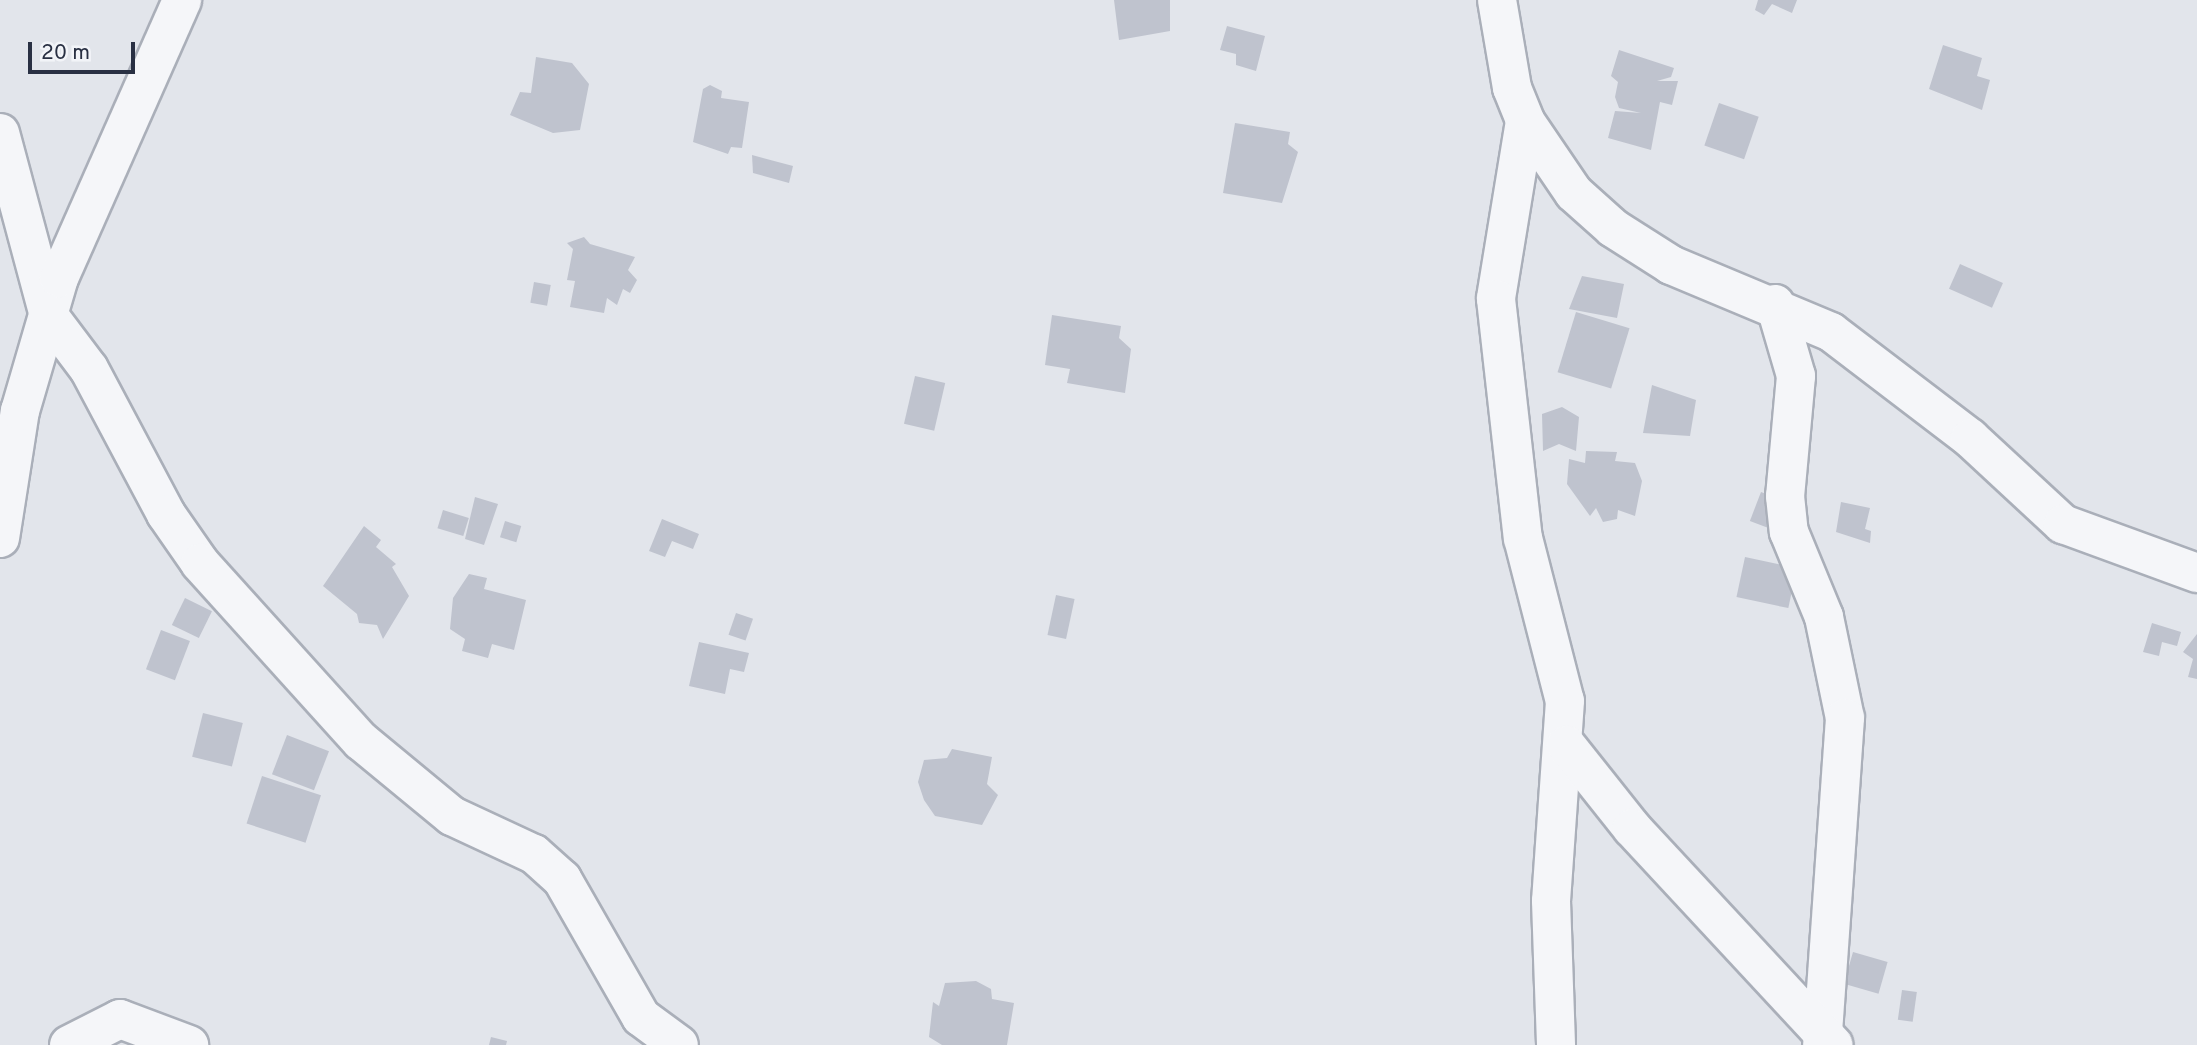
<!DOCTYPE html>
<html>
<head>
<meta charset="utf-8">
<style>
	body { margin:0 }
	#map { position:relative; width:2197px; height:1045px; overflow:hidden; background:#e2e5eb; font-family:Overpass,sans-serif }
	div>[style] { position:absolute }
	.building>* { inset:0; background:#bfc3ce; transform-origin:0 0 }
	.roads { filter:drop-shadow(2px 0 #aaafb9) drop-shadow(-2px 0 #aaafb9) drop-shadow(0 2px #aaafb9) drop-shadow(0 -2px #aaafb9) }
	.minor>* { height:38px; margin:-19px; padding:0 19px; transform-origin:19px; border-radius:19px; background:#f5f6f9 }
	span { translate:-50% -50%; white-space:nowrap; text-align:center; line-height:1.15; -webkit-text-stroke:5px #f2f4f8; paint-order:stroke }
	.scale { position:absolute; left:28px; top:42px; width:107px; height:32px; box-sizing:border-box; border:4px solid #293043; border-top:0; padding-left:9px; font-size:21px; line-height:24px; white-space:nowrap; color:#293043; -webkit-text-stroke:5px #f2f4f8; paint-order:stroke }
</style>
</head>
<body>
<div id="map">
	<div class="building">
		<div style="clip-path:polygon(1114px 0,1170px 0,1170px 31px,1119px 40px)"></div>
		<div style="clip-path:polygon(1758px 0,1797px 0,1792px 13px,1772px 4px,1764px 15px,1755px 10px)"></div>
		<div style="clip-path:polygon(1227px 26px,1265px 36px,1256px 71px,1236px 65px,1236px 54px,1220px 50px)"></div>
		<div style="clip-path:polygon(1943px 45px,1982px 58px,1977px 76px,1990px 80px,1982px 110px,1929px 89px)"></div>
		<div style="clip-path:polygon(1619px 50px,1674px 68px,1671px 77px,1657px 81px,1678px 81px,1672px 105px,1660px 102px,1651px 150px,1608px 138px,1615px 111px,1641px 113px,1619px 108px,1615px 97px,1618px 82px,1611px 76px)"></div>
		<div style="clip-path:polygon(536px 57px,572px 63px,589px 84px,580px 130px,553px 133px,510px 115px,520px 92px,531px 93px)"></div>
		<div style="clip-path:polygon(710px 85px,722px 91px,721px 98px,749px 102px,742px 148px,731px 147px,728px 154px,693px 142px,703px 89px)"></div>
		<div style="left:1719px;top:103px;width:42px;height:45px;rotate:19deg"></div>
		<div style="clip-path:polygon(1235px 123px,1290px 132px,1288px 144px,1298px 152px,1282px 203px,1223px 193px)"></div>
		<div style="clip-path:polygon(752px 155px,793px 166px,789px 183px,753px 173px)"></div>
		<div style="clip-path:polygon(584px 237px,590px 244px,635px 257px,628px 270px,637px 280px,630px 293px,623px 289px,617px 305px,607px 298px,604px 313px,570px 307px,575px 281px,567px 280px,573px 249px,567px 243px)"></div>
		<div style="left:1960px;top:264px;width:47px;height:27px;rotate:24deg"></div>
		<div style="clip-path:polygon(1582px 276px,1624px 284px,1617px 318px,1569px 309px)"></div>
		<div style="left:534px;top:282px;width:17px;height:21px;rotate:10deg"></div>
		<div style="left:1576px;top:312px;width:56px;height:63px;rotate:17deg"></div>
		<div style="clip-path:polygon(1052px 315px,1121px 326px,1119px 338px,1131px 349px,1125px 393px,1067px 383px,1070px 369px,1045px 365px)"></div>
		<div style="left:915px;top:376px;width:31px;height:49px;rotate:13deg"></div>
		<div style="clip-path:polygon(1652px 385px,1696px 400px,1690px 436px,1643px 433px)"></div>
		<div style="clip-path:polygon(1562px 407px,1579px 417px,1576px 451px,1559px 444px,1543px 451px,1542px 414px)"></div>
		<div style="clip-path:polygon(1586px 451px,1617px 452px,1615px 461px,1635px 463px,1642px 481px,1635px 516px,1618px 510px,1617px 519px,1603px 522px,1596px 508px,1590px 516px,1567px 484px,1569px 459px,1585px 463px)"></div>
		<div style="left:1761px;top:492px;width:22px;height:31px;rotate:21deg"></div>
		<div style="clip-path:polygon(475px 497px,498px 504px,484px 545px,465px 539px)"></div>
		<div style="clip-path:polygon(1841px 502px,1870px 508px,1865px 529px,1871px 531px,1870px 543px,1836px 532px)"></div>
		<div style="left:443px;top:510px;width:27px;height:19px;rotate:17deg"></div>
		<div style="clip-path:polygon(662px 519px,699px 534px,693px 549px,672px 541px,665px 557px,649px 551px)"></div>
		<div style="left:505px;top:521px;width:17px;height:17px;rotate:17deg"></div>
		<div style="clip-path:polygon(364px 526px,381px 540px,376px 547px,396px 564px,392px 567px,409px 596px,383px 639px,377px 625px,359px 623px,357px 614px,323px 586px)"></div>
		<div style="left:1745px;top:557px;width:53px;height:41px;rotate:12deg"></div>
		<div style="clip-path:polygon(469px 574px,487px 578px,484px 589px,526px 600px,514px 650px,492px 644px,488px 658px,462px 651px,465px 639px,450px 629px,453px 598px)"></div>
		<div style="left:1056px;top:595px;width:19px;height:41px;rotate:12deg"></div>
		<div style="left:185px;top:598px;width:30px;height:30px;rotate:26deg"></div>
		<div style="left:736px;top:613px;width:18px;height:23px;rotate:19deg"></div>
		<div style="clip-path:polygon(2152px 623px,2181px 632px,2177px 646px,2162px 642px,2159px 656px,2143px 652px)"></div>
		<div style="left:161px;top:630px;width:31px;height:42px;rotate:21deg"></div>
		<div style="clip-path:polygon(2197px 634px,2197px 679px,2188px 677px,2193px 659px,2183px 652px)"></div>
		<div style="clip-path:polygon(699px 642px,749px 653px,744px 672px,730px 669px,725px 694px,689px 686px)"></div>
		<div style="left:203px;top:713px;width:41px;height:45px;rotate:14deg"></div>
		<div style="left:287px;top:735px;width:45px;height:42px;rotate:21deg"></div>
		<div style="clip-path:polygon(952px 749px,992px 757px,987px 784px,998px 795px,982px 825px,935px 816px,924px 800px,918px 782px,924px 760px,947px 758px)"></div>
		<div style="left:262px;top:776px;width:62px;height:50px;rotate:18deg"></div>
		<div style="left:1853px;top:952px;width:36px;height:33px;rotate:16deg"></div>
		<div style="clip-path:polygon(976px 981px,991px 989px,992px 999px,1014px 1003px,1007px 1045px,942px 1045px,929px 1037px,933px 1002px,939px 1006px,945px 983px)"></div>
		<div style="left:1902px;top:990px;width:15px;height:30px;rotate:8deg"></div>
		<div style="clip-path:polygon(491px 1037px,507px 1041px,506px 1045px,489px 1045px)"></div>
	</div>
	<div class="roads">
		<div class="minor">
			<div style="left:1497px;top:0;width:89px;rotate:80.3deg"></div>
			<div style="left:1512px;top:88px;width:35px;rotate:68deg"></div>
			<div style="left:1525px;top:121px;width:87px;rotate:55.8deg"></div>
			<div style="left:1574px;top:193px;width:52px;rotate:41.9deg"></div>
			<div style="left:1613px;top:228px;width:69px;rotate:32.5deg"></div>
			<div style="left:1671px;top:265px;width:173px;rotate:22.7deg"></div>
			<div style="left:1831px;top:332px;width:175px;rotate:37.3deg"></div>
			<div style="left:1970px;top:438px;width:127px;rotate:42.8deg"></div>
			<div style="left:2063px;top:524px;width:143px;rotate:20.1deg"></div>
			<div style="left:1525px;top:121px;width:180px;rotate:99.3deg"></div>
			<div style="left:1496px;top:299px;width:241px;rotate:83.6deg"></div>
			<div style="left:1523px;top:538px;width:168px;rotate:75.6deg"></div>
			<div style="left:1565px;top:701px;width:200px;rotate:94deg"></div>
			<div style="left:1551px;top:901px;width:144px;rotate:88deg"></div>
			<div style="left:0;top:133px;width:189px;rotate:75deg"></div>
			<div style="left:49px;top:316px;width:66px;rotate:53deg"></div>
			<div style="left:89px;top:369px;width:164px;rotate:62deg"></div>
			<div style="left:166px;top:514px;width:60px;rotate:55.2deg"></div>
			<div style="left:200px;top:563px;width:240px;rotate:47.9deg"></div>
			<div style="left:361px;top:741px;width:118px;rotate:39.5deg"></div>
			<div style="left:452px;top:816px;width:90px;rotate:24.9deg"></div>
			<div style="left:534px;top:854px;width:38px;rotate:42deg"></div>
			<div style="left:562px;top:879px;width:159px;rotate:60.2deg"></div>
			<div style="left:641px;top:1017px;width:47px;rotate:36.4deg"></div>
			<div style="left:1775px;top:304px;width:75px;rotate:73.7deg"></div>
			<div style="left:1796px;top:376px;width:121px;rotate:95.2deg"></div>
			<div style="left:1785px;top:496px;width:36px;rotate:84deg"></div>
			<div style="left:1789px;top:532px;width:92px;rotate:67.6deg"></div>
			<div style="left:1824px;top:617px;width:103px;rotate:78.3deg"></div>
			<div style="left:1845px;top:718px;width:328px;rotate:94deg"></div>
			<div style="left:0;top:538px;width:129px;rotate:-81.1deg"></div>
			<div style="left:20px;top:411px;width:139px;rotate:-73.7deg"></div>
			<div style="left:59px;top:278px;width:304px;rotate:-66.1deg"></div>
			<div style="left:1566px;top:745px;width:106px;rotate:51.5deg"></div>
			<div style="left:1632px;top:828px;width:296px;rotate:47.1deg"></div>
			<div style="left:69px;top:1045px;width:57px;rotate:-27deg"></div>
			<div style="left:120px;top:1019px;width:74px;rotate:20.6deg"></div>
		</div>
	</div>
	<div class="scale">20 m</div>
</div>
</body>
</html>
